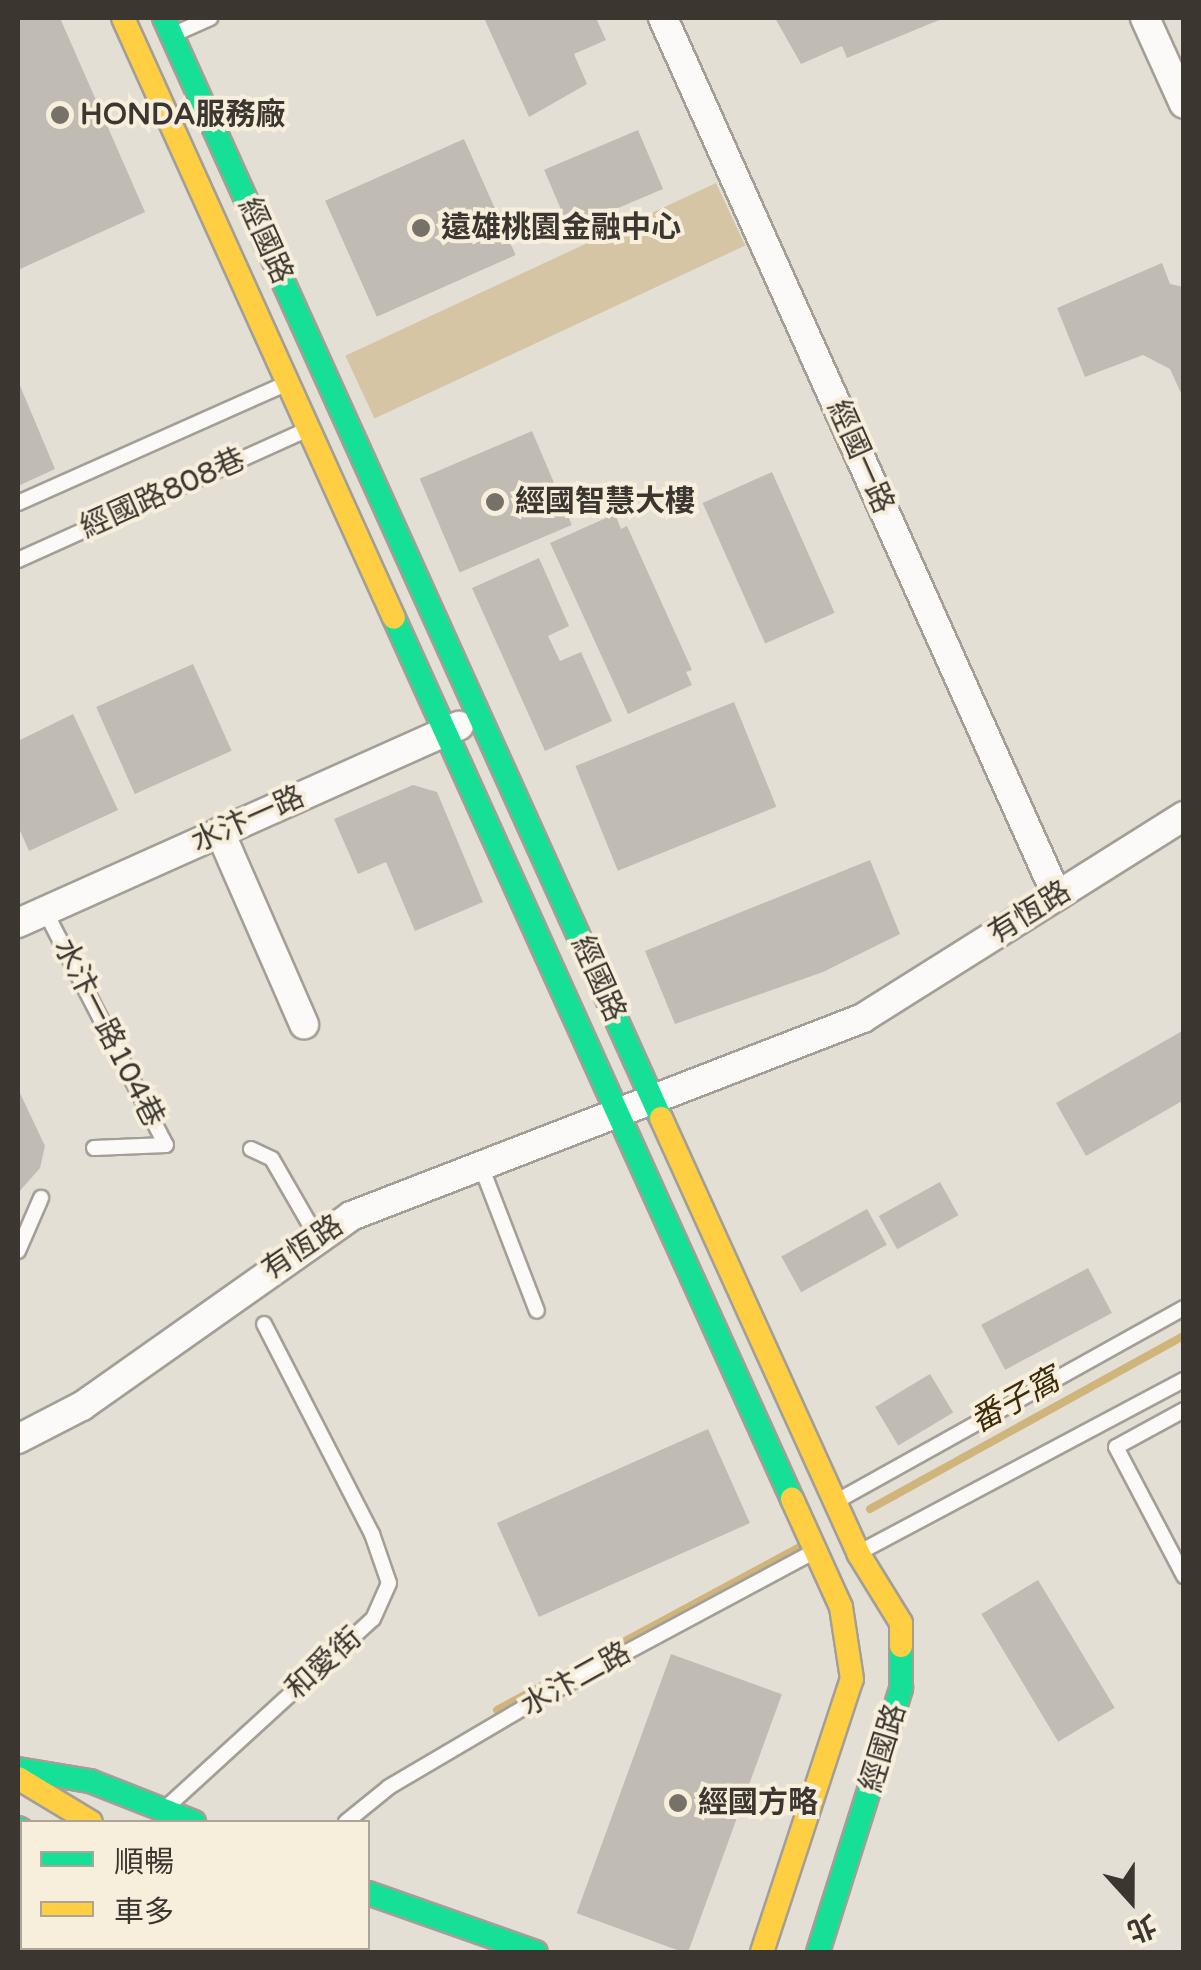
<!DOCTYPE html>
<html>
<head>
<meta charset="utf-8">
<style>
	body { margin:0 }
	#map { position:relative; width:1201px; height:1970px; overflow:hidden; background:#e4dfd5; font-family:"Varela Round","Noto Sans TC",sans-serif }
	div>[style] { position:absolute }
	.green>* { inset:0; background:#d6c5a5; transform-origin:0 0 }
	.stream>* { height:8px; margin:-4px; padding:0 4px; transform-origin:4px; border-radius:4px; background:#cfb47b }
	.building>* { inset:0; background:#c0bcb4; transform-origin:0 0 }
	.roads { filter:drop-shadow(2px 0 #a39f97) drop-shadow(-2px 0 #a39f97) drop-shadow(0 2px #a39f97) drop-shadow(0 -2px #a39f97) }
	.lane>* { height:14px; margin:-7px; padding:0 7px; transform-origin:7px; border-radius:7px; background:#fbfaf9 }
	.street>* { height:28px; margin:-14px; padding:0 14px; transform-origin:14px; border-radius:14px; background:#fbfaf9 }
	.fast>* { height:22px; margin:-11px; padding:0 11px; transform-origin:11px; border-radius:11px; background:#16e098 }
	.slow>* { height:22px; margin:-11px; padding:0 11px; transform-origin:11px; border-radius:11px; background:#ffcf43 }
	.dots>* { width:28px; height:28px; translate:-50% -50%; box-sizing:border-box; border:5px solid #f7eedc; border-radius:50% }
	span { translate:-50% -50%; white-space:nowrap; text-align:center; line-height:1.15; -webkit-text-stroke:8px #f7eedc; paint-order:stroke }
	.poi-label { font-size:30px; color:#3b3730; font-weight:700 }
	.left { translate:0 -50%; text-align:left }
	.street-label { font-size:30px; color:#3b3730 }
	.water-label { font-size:32px; color:#3d2d0b; font-style:italic }
	.frame { position:absolute; inset:0; border:20px solid #3b3730; pointer-events:none }
	.legend { position:absolute; left:20px; top:1820px; width:350px; height:130px; box-sizing:border-box; background:#f7eedc; border:2px solid #aca597; margin:0; padding:12px 18px; list-style:none; font-size:30px; color:#3b3730 }
	.legend li { display:flex; align-items:center; gap:20px; height:50px }
	.legend b { width:50px; border:2px solid #aca597 }
	.north { position:absolute; left:1081px; top:1850px; width:100px; height:100px; -webkit-text-stroke:8px #f7eedc; paint-order:stroke; rotate:159deg; font-size:28px; font-weight:700; line-height:40px; text-align:center; color:#3b3730 }
	.north::after { content:''; display:block; margin:auto; width:35px; height:45px; background:#3b3730; clip-path:polygon(50% 0,100% 100%,50% 72%,0 100%) }
</style>
</head>
<body>
<div id="map">
	<div class="green">
		<div style="left:716px;top:183px;width:69px;height:409px;rotate:65deg"></div>
	</div>
	<div class="stream">
		<div style="left:870px;top:1509px;width:359px;rotate:-28.9deg"></div>
		<div style="left:497px;top:1710px;width:346px;rotate:-28.3deg"></div>
	</div>
	<div class="building">
		<div style="clip-path:polygon(18px 18px,60px 18px,145px 212px,18px 270px)"></div>
		<div style="clip-path:polygon(484px 18px,596px 18px,606px 40px,574px 54px,587px 84px,529px 117px)"></div>
		<div style="clip-path:polygon(775px 18px,944px 18px,847px 58px,842px 46px,801px 64px)"></div>
		<div style="left:638px;top:130px;width:64px;height:102px;rotate:67deg"></div>
		<div style="left:464px;top:139px;width:127px;height:152px;rotate:66deg"></div>
		<div style="clip-path:polygon(1162px 263px,1170px 284px,1184px 287px,1184px 400px,1170px 369px,1143px 355px,1085px 377px,1057px 308px)"></div>
		<div style="clip-path:polygon(18px 381px,55px 469px,18px 486px)"></div>
		<div style="left:532px;top:431px;width:102px;height:122px;rotate:67deg"></div>
		<div style="left:772px;top:472px;width:154px;height:76px;rotate:66deg"></div>
		<div style="clip-path:polygon(615px 514px,621px 529px,627px 526px,692px 670px,686px 672px,692px 685px,628px 714px,550px 543px)"></div>
		<div style="clip-path:polygon(539px 558px,569px 626px,548px 636px,560px 661px,581px 652px,612px 721px,545px 751px,472px 588px)"></div>
		<div style="left:193px;top:664px;width:95px;height:106px;rotate:66deg"></div>
		<div style="left:734px;top:702px;width:113px;height:171px;rotate:68deg"></div>
		<div style="clip-path:polygon(73px 714px,118px 810px,29px 851px,18px 826px,18px 741px)"></div>
		<div style="clip-path:polygon(413px 785px,437px 792px,483px 902px,415px 931px,386px 862px,358px 874px,334px 819px)"></div>
		<div style="clip-path:polygon(870px 860px,900px 934px,823px 972px,675px 1024px,645px 951px)"></div>
		<div style="clip-path:polygon(1184px 1030px,1184px 1100px,1086px 1156px,1056px 1103px)"></div>
		<div style="clip-path:polygon(18px 1089px,45px 1146px,40px 1168px,18px 1193px)"></div>
		<div style="left:940px;top:1182px;width:38px;height:70px;rotate:61deg"></div>
		<div style="left:867px;top:1209px;width:41px;height:98px;rotate:61deg"></div>
		<div style="left:1088px;top:1268px;width:51px;height:121px;rotate:62deg"></div>
		<div style="left:930px;top:1374px;width:45px;height:64px;rotate:59deg"></div>
		<div style="left:708px;top:1429px;width:103px;height:231px;rotate:66deg"></div>
		<div style="left:1038px;top:1580px;width:149px;height:66px;rotate:59deg"></div>
		<div style="left:671px;top:1654px;width:118px;height:276px;rotate:20deg"></div>
	</div>
	<div class="roads">
		<div class="lane">
			<div style="left:172px;top:35px;width:42px;rotate:-24.1deg"></div>
			<div style="left:18px;top:503px;width:295px;rotate:-24deg"></div>
			<div style="left:18px;top:560px;width:314px;rotate:-24.3deg"></div>
			<div style="left:45px;top:911px;width:263px;rotate:62.7deg"></div>
			<div style="left:166px;top:1145px;width:72px;rotate:177.6deg"></div>
			<div style="left:251px;top:1149px;width:23px;rotate:25deg"></div>
			<div style="left:272px;top:1159px;width:90px;rotate:60deg"></div>
			<div style="left:481px;top:1166px;width:155px;rotate:68.9deg"></div>
			<div style="left:18px;top:1251px;width:58px;rotate:-66.5deg"></div>
			<div style="left:1184px;top:1410px;width:77px;rotate:151.4deg"></div>
			<div style="left:1116px;top:1447px;width:146px;rotate:62.2deg"></div>
			<div style="left:837px;top:1501px;width:397px;rotate:-29.1deg"></div>
			<div style="left:860px;top:1552px;width:367px;rotate:-28deg"></div>
			<div style="left:169px;top:1805px;width:276px;rotate:-42.4deg"></div>
			<div style="left:373px;top:1619px;width:39px;rotate:-66deg"></div>
			<div style="left:389px;top:1583px;width:52px;rotate:-109.1deg"></div>
			<div style="left:372px;top:1534px;width:236px;rotate:-117.2deg"></div>
			<div style="left:346px;top:1822px;width:55px;rotate:-39.1deg"></div>
			<div style="left:389px;top:1787px;width:161px;rotate:-30.5deg"></div>
			<div style="left:528px;top:1705px;width:322px;rotate:-28.2deg"></div>
		</div>
		<div class="street">
			<div style="left:663px;top:18px;width:962px;rotate:65.83deg"></div>
			<div style="left:1145px;top:18px;width:94px;rotate:65.6deg"></div>
			<div style="left:220px;top:832px;width:210px;rotate:66.4deg"></div>
			<div style="left:18px;top:923px;width:483px;rotate:-24.1deg"></div>
			<div style="left:18px;top:1439px;width:72px;rotate:-27.3deg"></div>
			<div style="left:82px;top:1406px;width:329px;rotate:-35.2deg"></div>
			<div style="left:351px;top:1216px;width:549px;rotate:-21.14deg"></div>
			<div style="left:863px;top:1018px;width:379px;rotate:-32.2deg"></div>
		</div>
		<div class="fast">
			<div style="left:164px;top:18px;width:1207px;rotate:65.69deg"></div>
			<div style="left:394px;top:618px;width:967px;rotate:65.69deg"></div>
			<div style="left:18px;top:1769px;width:73px;rotate:9.5deg"></div>
			<div style="left:90px;top:1781px;width:112px;rotate:21.5deg"></div>
			<div style="left:18px;top:1828px;width:4px;rotate:27deg"></div>
			<div style="left:18px;top:1863px;width:4px;rotate:27deg"></div>
			<div style="left:368px;top:1893px;width:178px;rotate:19.4deg"></div>
			<div style="left:245px;top:1948px;width:15px;rotate:16deg"></div>
			<div style="left:341px;top:1948px;width:14px;rotate:17deg"></div>
			<div style="left:818px;top:1952px;width:277px;rotate:-72.5deg"></div>
			<div style="left:901px;top:1688px;width:42px;rotate:-90deg"></div>
		</div>
		<div class="slow">
			<div style="left:123px;top:18px;width:658px;rotate:65.69deg"></div>
			<div style="left:661px;top:1118px;width:478px;rotate:65.6deg"></div>
			<div style="left:858px;top:1553px;width:82px;rotate:58.4deg"></div>
			<div style="left:901px;top:1623px;width:23px;rotate:90deg"></div>
			<div style="left:18px;top:1778px;width:85px;rotate:31.1deg"></div>
			<div style="left:762px;top:1952px;width:287px;rotate:-71.8deg"></div>
			<div style="left:852px;top:1679px;width:73px;rotate:-98.7deg"></div>
			<div style="left:841px;top:1607px;width:119px;rotate:-114.4deg"></div>
		</div>
	</div>
	<div class="dots">
		<div style="left:60px;top:115px;background:#76726a"></div>
		<div style="left:421px;top:228px;background:#76726a"></div>
		<div style="left:495px;top:502px;background:#76726a"></div>
		<div style="left:678px;top:1803px;background:#76726a"></div>
	</div>
	<div class="poi-label">
		<span class="left" style="left:80px;top:115px">HONDA服務廠</span>
		<span class="left" style="left:441px;top:228px">遠雄桃園金融中心</span>
		<span class="left" style="left:515px;top:502px">經國智慧大樓</span>
		<span class="left" style="left:698px;top:1803px">經國方略</span>
	</div>
	<div class="street-label">
		<span style="left:265px;top:241px;rotate:66deg">經國路</span>
		<span style="left:860px;top:457px;rotate:66deg">經國一路</span>
		<span style="left:163px;top:494px;rotate:-24deg">經國路808巷</span>
		<span style="left:248px;top:820px;rotate:-24deg">水汴一路</span>
		<span style="left:1030px;top:913px;rotate:-32deg">有恆路</span>
		<span style="left:598px;top:979px;rotate:66deg">經國路</span>
		<span style="left:108px;top:1033px;rotate:63deg">水汴一路104巷</span>
		<span style="left:303px;top:1248px;rotate:-34deg">有恆路</span>
		<span style="left:324px;top:1664px;rotate:-42deg">和愛街</span>
		<span style="left:576px;top:1680px;rotate:-29deg">水汴二路</span>
		<span style="left:884px;top:1748px;rotate:-73deg">經國路</span>
	</div>
	<div class="water-label">
		<span style="left:1015px;top:1401px;rotate:-29deg">番子窩</span>
	</div>
	<div class="frame"></div>
	<ul class="legend">
	<li><b style="height:12px;background:#16e098"></b>順暢</li>
	<li><b style="height:12px;background:#ffcf43"></b>車多</li>
	</ul>
	<div class="north">北</div>
</div>
</body>
</html>
